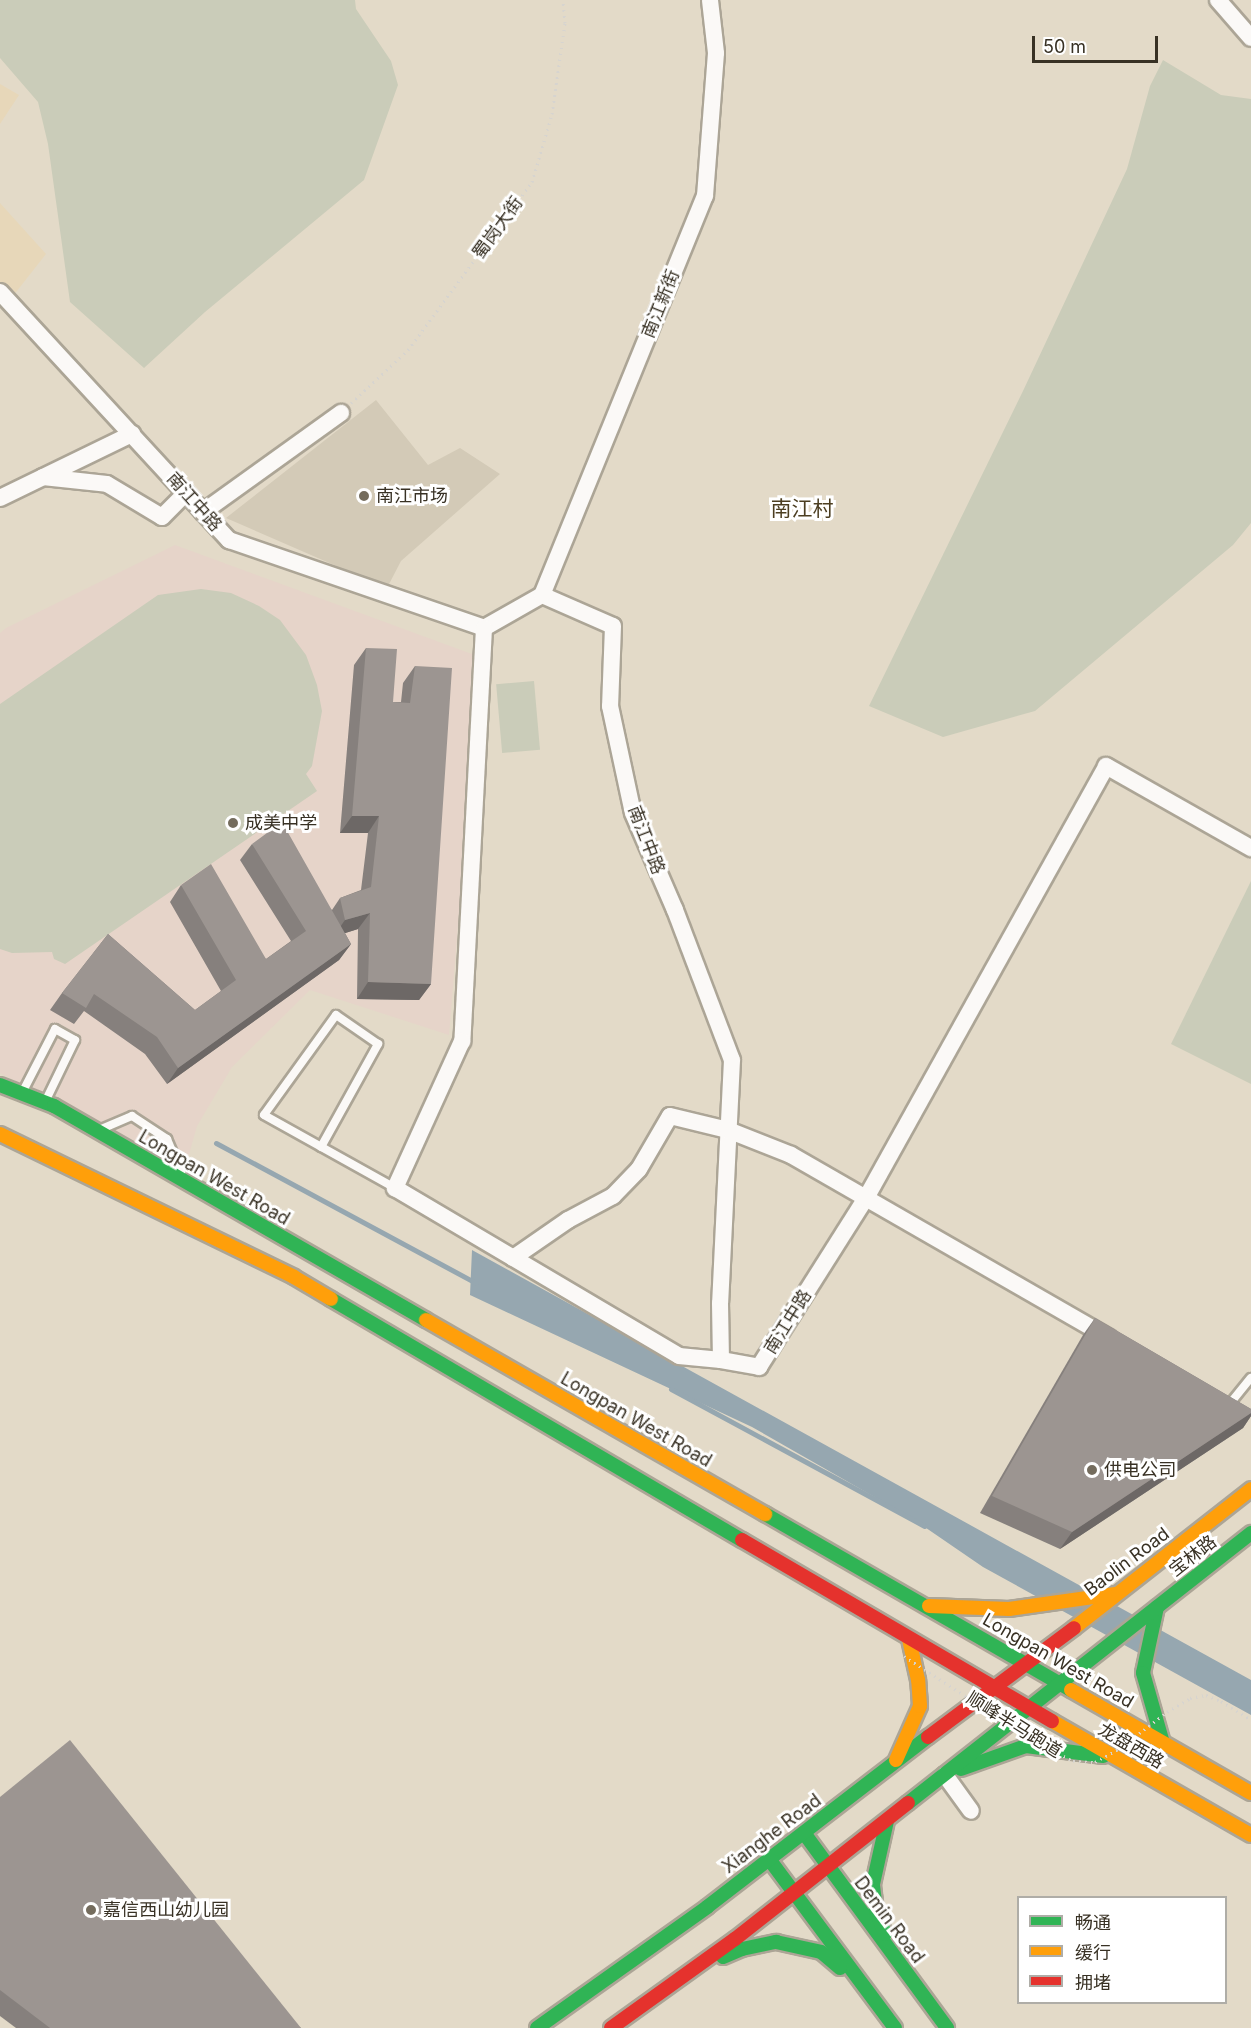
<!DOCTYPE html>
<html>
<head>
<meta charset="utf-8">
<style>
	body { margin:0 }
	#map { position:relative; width:1251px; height:2028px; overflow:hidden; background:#e3dac8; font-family:Inter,"Noto Sans SC",sans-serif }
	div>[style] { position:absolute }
	.commercial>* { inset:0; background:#d3cab7 }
	.built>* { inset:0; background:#e7d7b9 }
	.education>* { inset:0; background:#e6d4c9 }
	.green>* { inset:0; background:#caccb9; transform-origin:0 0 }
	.water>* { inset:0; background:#96a7b0 }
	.stream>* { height:5px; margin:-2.5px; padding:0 2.5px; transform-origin:2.5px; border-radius:2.5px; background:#96a7b0 }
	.path>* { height:3px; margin-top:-1.5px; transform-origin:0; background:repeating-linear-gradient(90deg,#d7d4cf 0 1.5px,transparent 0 6px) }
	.roads { filter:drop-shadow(2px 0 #aca596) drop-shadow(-2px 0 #aca596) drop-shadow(0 2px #aca596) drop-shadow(0 -2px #aca596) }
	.lane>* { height:8px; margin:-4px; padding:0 4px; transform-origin:4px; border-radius:4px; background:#fbf9f7 }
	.street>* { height:16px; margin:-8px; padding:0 8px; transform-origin:8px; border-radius:8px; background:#fbf9f7 }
	.fast>* { height:14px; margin:-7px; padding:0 7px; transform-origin:7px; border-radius:7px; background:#30b455 }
	.slow>* { height:14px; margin:-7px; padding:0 7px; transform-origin:7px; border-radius:7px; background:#ff9f0a }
	.jam>* { height:14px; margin:-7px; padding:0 7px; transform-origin:7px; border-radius:7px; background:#e5322d }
	.path-bridge>* { height:3px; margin-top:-1.5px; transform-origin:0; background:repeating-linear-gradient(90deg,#d7d4cf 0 1.5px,transparent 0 6px) }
	.wall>* { inset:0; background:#86807d }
	.shaded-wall>* { inset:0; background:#6d6866 }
	.building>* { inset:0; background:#9c9591 }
	.dots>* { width:16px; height:16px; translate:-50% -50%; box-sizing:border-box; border:3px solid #fff; border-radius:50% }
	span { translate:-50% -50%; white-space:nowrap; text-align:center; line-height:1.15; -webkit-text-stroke:6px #fff; paint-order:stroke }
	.street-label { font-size:18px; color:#383124 }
	.poi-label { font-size:18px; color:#383124 }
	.left { translate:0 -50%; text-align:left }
	.quarter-label { font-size:21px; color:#4c3e21 }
	.legend { position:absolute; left:1017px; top:1896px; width:210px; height:108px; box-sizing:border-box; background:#fff; border:2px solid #afada7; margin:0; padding:8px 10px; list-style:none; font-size:18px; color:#383124 }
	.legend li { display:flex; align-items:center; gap:12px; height:30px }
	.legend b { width:30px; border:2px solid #afada7 }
	.scale { position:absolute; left:1032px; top:36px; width:126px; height:27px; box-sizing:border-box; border:3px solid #383124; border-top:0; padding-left:8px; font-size:18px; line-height:21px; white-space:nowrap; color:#383124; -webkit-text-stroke:4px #fff; paint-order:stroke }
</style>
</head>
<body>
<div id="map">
	<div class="commercial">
		<div style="clip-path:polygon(376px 400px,428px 465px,460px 448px,500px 474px,401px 561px,387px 588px,226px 518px)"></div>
	</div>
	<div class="built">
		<div style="clip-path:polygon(0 84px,19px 95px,0 124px)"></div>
		<div style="clip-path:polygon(0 203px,46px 254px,9px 301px,0 292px)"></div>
	</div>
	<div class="education">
		<div style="clip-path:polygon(175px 545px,480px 657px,449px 1035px,310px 990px,232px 1067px,197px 1126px,183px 1176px,94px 1122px,0 1073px,0 633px,6px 628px)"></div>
	</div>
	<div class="green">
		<div style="clip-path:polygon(0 0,355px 0,356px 9px,391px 61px,398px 85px,364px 180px,205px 312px,144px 368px,70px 302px,48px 144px,38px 102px,0 58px)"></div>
		<div style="clip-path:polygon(1163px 60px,1221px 95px,1251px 99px,1251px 523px,1233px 545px,1035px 711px,943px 737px,869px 706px,1023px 391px,1127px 169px,1150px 86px)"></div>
		<div style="clip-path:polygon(201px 589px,231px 593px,259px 606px,280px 620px,306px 655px,317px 685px,322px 711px,312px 766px,306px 774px,317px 791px,65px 964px,54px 959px,52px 952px,12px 953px,0 949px,0 704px,158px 595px)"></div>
		<div style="left:534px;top:681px;width:69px;height:38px;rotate:85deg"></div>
		<div style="clip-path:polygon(1251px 881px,1251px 1084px,1171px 1044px)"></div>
	</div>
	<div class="water">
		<div style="clip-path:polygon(472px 1250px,1251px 1680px,1251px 1715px,983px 1567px,913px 1519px,752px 1427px,470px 1295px)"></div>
	</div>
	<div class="stream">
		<div style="left:216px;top:1143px;width:295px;rotate:28.3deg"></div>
		<div style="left:671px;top:1389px;width:288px;rotate:28.4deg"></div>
	</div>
	<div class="path">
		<div style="left:351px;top:403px;width:78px;rotate:-42.9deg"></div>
		<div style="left:408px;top:350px;width:209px;rotate:-53.6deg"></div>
		<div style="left:532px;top:182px;width:71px;rotate:-73.6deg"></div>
		<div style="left:552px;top:114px;width:92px;rotate:-81.9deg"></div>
		<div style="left:565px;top:23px;width:23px;rotate:-95deg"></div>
	</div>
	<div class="roads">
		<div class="lane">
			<div style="left:22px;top:1093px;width:72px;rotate:-62.7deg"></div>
			<div style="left:55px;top:1029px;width:23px;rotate:29deg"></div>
			<div style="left:75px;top:1040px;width:69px;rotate:115.8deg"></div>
			<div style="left:99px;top:1130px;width:36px;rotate:-23deg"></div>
			<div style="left:132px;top:1116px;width:42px;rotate:33.3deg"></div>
			<div style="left:167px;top:1139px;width:36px;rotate:67deg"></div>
			<div style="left:321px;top:1147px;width:118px;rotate:-61deg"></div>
			<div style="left:378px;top:1044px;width:51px;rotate:-145.4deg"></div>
			<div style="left:336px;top:1015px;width:123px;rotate:125.8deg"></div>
			<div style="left:264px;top:1115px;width:150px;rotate:29.1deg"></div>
			<div style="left:1229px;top:1408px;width:2px;rotate:-117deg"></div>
			<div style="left:1228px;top:1406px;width:36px;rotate:-51deg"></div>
		</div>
		<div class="street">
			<div style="left:1218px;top:0;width:50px;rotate:49deg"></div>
			<div style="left:0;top:292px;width:338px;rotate:47.3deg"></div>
			<div style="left:229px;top:540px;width:270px;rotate:19deg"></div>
			<div style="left:484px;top:628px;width:67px;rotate:-29.6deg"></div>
			<div style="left:542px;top:595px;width:77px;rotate:23.6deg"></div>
			<div style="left:613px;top:626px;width:80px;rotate:92.1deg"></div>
			<div style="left:610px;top:706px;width:109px;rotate:77.9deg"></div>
			<div style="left:633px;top:813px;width:106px;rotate:66.6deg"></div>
			<div style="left:675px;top:910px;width:160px;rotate:69.2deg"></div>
			<div style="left:732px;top:1060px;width:243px;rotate:92.8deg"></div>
			<div style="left:720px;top:1303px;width:57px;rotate:89deg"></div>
			<div style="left:721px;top:1360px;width:39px;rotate:10deg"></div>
			<div style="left:759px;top:1367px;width:200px;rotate:-57.7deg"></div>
			<div style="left:866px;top:1198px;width:494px;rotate:-60.9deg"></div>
			<div style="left:1106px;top:766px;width:167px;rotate:29.5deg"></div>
			<div style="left:43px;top:477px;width:64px;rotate:6.2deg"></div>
			<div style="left:107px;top:484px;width:64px;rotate:31deg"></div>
			<div style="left:162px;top:517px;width:34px;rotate:-45deg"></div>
			<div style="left:0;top:498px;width:147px;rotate:-25.9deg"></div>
			<div style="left:203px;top:512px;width:170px;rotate:-35.7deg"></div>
			<div style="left:542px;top:595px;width:431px;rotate:-67.8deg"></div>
			<div style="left:705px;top:196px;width:143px;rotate:-85.6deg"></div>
			<div style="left:716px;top:53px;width:53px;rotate:-96.5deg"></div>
			<div style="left:484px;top:628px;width:414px;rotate:93deg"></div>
			<div style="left:462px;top:1041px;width:162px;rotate:114.5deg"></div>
			<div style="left:395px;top:1188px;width:330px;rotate:30.6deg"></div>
			<div style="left:679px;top:1356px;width:42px;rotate:5.4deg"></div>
			<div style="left:513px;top:1258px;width:67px;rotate:-34.6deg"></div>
			<div style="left:568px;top:1220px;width:51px;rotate:-28.1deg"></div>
			<div style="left:613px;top:1196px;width:37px;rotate:-46deg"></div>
			<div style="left:639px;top:1169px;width:61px;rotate:-59.7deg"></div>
			<div style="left:670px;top:1116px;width:60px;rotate:13.6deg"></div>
			<div style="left:728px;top:1130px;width:68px;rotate:21.6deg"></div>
			<div style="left:791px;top:1155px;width:366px;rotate:29.9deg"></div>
			<div style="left:945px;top:1775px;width:44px;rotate:54.2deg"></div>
		</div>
		<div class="fast">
			<div style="left:0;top:1085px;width:58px;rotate:21.3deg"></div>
			<div style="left:54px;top:1106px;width:429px;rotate:29.9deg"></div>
			<div style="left:331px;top:1299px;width:476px;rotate:30.4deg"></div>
			<div style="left:765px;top:1514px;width:353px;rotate:29.9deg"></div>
			<div style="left:1157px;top:1607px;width:67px;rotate:102deg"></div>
			<div style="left:1143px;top:1673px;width:73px;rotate:74.1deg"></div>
			<div style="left:961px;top:1769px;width:69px;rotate:-19.5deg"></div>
			<div style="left:1026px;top:1746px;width:78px;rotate:7.4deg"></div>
			<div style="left:908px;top:1803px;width:437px;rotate:-38.2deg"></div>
			<div style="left:804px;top:1833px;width:242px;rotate:53.7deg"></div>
			<div style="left:769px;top:1859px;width:211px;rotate:53.3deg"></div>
			<div style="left:885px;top:1934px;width:26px;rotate:-111deg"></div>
			<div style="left:876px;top:1910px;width:26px;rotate:-97deg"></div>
			<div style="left:873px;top:1884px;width:65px;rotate:-77.5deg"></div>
			<div style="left:723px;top:1957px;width:21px;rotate:-23deg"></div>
			<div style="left:742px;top:1949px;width:35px;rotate:-12deg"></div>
			<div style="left:776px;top:1942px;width:46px;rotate:12.5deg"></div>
			<div style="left:821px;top:1952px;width:25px;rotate:40deg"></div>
			<div style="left:537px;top:2028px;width:209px;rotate:-35.4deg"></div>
			<div style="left:707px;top:1907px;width:279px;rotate:-37.6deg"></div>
		</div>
		<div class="slow">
			<div style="left:0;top:1134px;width:327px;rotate:25.9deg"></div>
			<div style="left:294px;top:1277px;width:43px;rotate:30.7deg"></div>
			<div style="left:426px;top:1320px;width:391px;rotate:29.8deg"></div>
			<div style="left:929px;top:1606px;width:80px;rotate:2.1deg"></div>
			<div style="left:1009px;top:1609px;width:106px;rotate:-8.1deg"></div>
			<div style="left:1074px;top:1628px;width:225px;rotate:-38.1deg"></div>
			<div style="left:1071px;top:1690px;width:207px;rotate:29.8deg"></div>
			<div style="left:1052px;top:1721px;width:229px;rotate:29.8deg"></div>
			<div style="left:896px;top:1760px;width:59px;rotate:-66deg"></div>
			<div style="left:920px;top:1706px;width:26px;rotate:-94deg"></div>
			<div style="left:918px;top:1680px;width:42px;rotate:-102.4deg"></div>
		</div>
		<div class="jam">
			<div style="left:742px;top:1540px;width:359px;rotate:30.3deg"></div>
			<div style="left:928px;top:1737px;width:182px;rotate:-36.7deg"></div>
			<div style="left:611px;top:2028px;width:153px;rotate:-35.7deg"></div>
			<div style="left:735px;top:1939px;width:220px;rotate:-38.2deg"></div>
		</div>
	</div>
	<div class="path-bridge">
		<div style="left:904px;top:1656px;width:153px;rotate:33deg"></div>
		<div style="left:1032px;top:1739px;width:47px;rotate:28.2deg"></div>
		<div style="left:1073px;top:1761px;width:22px;rotate:3deg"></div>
		<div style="left:1095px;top:1762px;width:29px;rotate:-29deg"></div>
		<div style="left:1120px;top:1748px;width:59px;rotate:-37.5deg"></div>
		<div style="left:1167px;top:1712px;width:27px;rotate:-31deg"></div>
		<div style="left:1190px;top:1698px;width:16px;rotate:-11deg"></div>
		<div style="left:1206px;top:1695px;width:16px;rotate:22deg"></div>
		<div style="left:1221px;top:1701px;width:36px;rotate:32deg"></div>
	</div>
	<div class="wall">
		<div style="clip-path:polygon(366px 648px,393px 702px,401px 702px,403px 683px,415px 666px,431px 984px,419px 1000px,357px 999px,358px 929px,345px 933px,351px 944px,339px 960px,167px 1084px,145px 1054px,84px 1011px,74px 1024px,50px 1010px,62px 993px,108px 934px,195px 1010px,221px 991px,170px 902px,181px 885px,266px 959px,291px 941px,240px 860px,252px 844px,332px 910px,340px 898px,361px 890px,368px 833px,340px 833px,354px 665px)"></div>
		<div style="clip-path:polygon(1095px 1318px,1251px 1409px,1251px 1416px,1243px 1428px,1060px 1549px,980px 1513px,1083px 1335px)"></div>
		<div style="clip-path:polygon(0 1797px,301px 2028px,16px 2028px,0 2016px)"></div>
	</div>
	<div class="shaded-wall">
		<div style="clip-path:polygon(352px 816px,379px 816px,368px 833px,340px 833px)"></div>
		<div style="clip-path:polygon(370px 913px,358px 929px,333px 937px,345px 920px)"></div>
		<div style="clip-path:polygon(351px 944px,339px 960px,167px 1084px,178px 1068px)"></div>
		<div style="clip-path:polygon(368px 982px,431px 984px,419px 1000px,357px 999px)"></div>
		<div style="clip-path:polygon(1251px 1413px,1251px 1416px,1243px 1428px,1060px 1549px,1072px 1532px)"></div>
	</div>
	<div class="building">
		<div style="clip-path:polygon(366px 648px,397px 649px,393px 702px,410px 703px,415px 666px,452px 668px,431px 984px,368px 982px,370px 913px,345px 920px,340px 898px,371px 887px,379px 816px,352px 816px)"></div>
		<div style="clip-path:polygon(282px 822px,351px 944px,178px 1068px,157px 1037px,94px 994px,86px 1008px,62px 993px,108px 934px,195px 1010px,236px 980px,181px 885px,211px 864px,266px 959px,306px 931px,252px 844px)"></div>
		<div style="clip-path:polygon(1095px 1318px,1251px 1409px,1251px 1413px,1072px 1532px,992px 1496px)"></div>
		<div style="clip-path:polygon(70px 1740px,301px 2028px,50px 2028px,0 1990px,0 1797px)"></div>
	</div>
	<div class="dots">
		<div style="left:364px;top:496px;background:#746c5d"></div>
		<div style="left:233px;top:823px;background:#746c5d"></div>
		<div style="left:1092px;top:1470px;background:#746c5d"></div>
		<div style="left:91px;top:1910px;background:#746c5d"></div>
	</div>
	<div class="street-label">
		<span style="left:498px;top:228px;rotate:-54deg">蜀岗大街</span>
		<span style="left:661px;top:304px;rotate:-68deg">南江新街</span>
		<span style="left:194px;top:502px;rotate:48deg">南江中路</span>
		<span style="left:646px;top:840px;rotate:69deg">南江中路</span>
		<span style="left:214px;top:1178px;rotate:30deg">Longpan West Road</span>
		<span style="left:788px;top:1322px;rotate:-58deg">南江中路</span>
		<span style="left:636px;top:1420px;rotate:30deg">Longpan West Road</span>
		<span style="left:1193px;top:1556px;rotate:-38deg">宝林路</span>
		<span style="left:1127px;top:1562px;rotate:-37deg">Baolin Road</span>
		<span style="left:1058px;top:1661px;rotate:30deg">Longpan West Road</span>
		<span style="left:1014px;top:1725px;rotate:32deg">顺峰半马跑道</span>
		<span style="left:1131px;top:1746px;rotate:30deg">龙盘西路</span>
		<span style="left:772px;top:1834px;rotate:-37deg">Xianghe Road</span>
		<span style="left:889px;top:1920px;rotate:53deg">Demin Road</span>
	</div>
	<div class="poi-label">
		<span class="left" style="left:376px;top:496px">南江市场</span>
		<span class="left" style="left:245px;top:823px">成美中学</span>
		<span class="left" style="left:1104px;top:1470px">供电公司</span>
		<span class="left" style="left:103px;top:1910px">嘉信西山幼儿园</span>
	</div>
	<div class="quarter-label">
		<span style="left:802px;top:509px">南江村</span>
	</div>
	<ul class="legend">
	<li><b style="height:8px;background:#30b455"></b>畅通</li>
	<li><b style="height:8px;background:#ff9f0a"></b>缓行</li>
	<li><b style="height:8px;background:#e5322d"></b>拥堵</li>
	</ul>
	<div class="scale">50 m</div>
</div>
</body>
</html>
